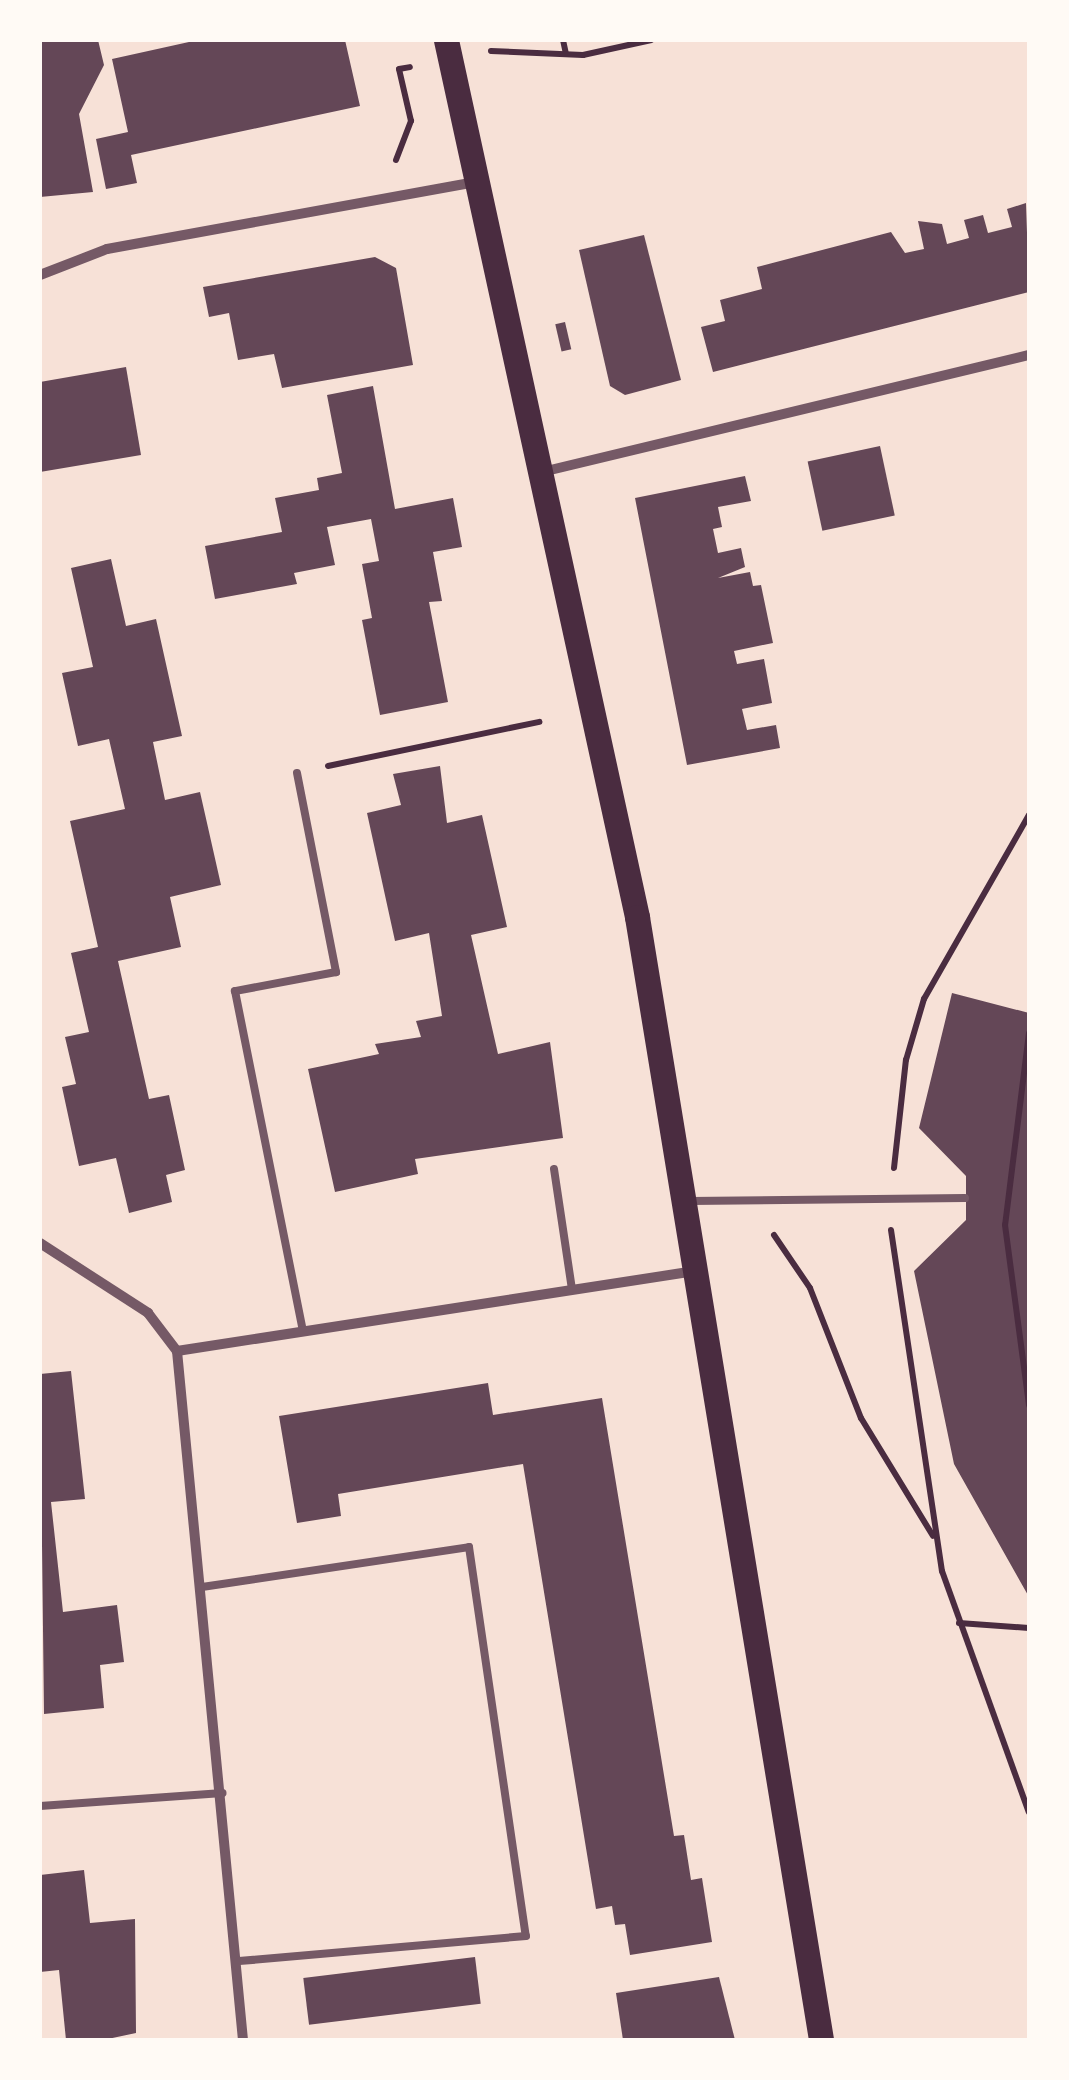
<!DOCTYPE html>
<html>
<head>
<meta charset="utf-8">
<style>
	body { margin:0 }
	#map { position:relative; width:1069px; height:2080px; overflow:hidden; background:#f7e1d7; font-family:"Work Sans",sans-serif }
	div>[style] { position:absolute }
	.building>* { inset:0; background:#644757; transform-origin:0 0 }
	.path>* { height:6px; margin:-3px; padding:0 3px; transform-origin:3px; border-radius:3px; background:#4a2c40 }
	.service>* { height:8px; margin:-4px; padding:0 4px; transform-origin:4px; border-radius:4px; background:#755966 }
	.minor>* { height:10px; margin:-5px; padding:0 5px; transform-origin:5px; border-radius:5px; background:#755966 }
	.primary>* { height:25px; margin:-12.5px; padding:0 12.5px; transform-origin:12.5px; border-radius:12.5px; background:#4a2c40 }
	span { translate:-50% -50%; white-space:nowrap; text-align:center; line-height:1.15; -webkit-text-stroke:8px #fffaf5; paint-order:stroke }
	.frame { position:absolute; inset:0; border:42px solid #fffaf5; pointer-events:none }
</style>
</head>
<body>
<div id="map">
	<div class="building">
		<div style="clip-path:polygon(40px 40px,98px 40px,104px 65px,79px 114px,93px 192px,40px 197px)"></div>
		<div style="clip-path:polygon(198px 40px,345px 40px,360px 106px,131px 155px,137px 183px,106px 189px,96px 139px,128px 132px,112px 59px)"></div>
		<div style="clip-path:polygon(1026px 203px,1029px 292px,713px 372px,701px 327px,725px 321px,720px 300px,762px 289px,757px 267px,891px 232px,905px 253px,924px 249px,918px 221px,942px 224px,947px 244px,969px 238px,964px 220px,983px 215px,988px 233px,1012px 227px,1007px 209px)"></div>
		<div style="clip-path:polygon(644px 235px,681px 380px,625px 395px,610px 386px,579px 250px)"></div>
		<div style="clip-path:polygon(375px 257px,396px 268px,413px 365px,282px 388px,274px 354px,238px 360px,229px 313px,209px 317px,203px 287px)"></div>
		<div style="left:565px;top:322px;width:28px;height:10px;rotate:77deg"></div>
		<div style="clip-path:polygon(126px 367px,141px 455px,40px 472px,40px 382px)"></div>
		<div style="clip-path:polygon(373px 386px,395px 509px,453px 498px,462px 547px,433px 552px,442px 601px,429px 602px,448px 702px,380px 715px,362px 620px,372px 618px,362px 564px,379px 561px,371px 519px,327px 527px,335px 565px,294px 573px,297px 584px,215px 599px,205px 546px,282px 532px,275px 498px,319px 490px,317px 478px,342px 473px,327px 395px)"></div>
		<div style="left:880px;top:446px;width:71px;height:74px;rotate:78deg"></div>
		<div style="clip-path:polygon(745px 476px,751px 501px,718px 507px,722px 527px,713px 529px,718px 553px,741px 548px,745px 567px,718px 578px,750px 572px,753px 586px,761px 585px,773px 643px,734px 651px,737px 664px,764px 659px,772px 703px,742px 709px,747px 730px,776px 725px,780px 748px,687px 765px,635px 498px)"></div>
		<div style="clip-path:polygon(111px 559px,126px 626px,156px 619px,182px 736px,153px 742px,165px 800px,200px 792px,221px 885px,170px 897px,181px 947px,118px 961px,149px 1099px,169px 1095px,185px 1170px,166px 1175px,172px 1202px,129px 1213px,116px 1158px,79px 1166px,62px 1087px,76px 1084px,65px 1037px,89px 1032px,71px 953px,98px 947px,70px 821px,125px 809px,109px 739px,78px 746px,62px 673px,93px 667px,71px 568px)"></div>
		<div style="clip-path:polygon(440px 766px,447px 823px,482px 815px,507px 927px,471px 935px,498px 1054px,550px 1042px,563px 1138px,415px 1159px,418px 1174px,335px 1192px,308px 1069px,379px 1054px,375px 1044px,421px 1037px,416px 1021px,442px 1016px,429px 933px,395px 941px,367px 813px,401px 805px,393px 774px)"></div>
		<div style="clip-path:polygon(952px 993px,1029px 1013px,1029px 1597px,954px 1464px,914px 1271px,966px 1220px,966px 1176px,919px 1128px)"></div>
		<div style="clip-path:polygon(71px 1371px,85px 1499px,51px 1502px,63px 1612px,117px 1605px,124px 1662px,100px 1665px,104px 1708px,44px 1714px,40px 1374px)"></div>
		<div style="clip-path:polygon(488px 1383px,493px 1415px,602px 1398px,674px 1836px,684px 1835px,691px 1880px,702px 1878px,712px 1942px,630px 1955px,625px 1924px,615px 1925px,612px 1906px,596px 1909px,523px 1464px,338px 1494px,341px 1516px,297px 1523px,279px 1416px)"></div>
		<div style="clip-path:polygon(84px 1870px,90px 1923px,135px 1919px,136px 2033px,103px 2040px,66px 2040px,59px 1970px,40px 1972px,40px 1875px)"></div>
		<div style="left:475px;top:1957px;width:47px;height:173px;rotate:83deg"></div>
		<div style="clip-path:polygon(719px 1977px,735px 2040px,623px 2040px,616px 1993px)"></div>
	</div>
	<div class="path">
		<div style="left:563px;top:40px;width:14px;rotate:78deg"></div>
		<div style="left:491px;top:51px;width:92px;rotate:2.5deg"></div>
		<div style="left:583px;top:55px;width:70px;rotate:-12.4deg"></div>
		<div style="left:396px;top:160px;width:42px;rotate:-69deg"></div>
		<div style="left:411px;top:121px;width:53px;rotate:-103deg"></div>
		<div style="left:399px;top:69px;width:11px;rotate:-10deg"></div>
		<div style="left:328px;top:766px;width:216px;rotate:-11.8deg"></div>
		<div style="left:1029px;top:1033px;width:193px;rotate:97.1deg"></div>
		<div style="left:1005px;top:1225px;width:182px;rotate:82.4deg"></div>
		<div style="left:894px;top:1168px;width:109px;rotate:-83.7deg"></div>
		<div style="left:906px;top:1060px;width:64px;rotate:-73.6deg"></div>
		<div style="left:924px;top:999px;width:212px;rotate:-60.3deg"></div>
		<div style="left:891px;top:1230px;width:345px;rotate:81.5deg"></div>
		<div style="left:942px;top:1571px;width:256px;rotate:70.2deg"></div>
		<div style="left:774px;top:1235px;width:64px;rotate:55.8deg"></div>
		<div style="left:810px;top:1288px;width:140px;rotate:68.6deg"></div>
		<div style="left:861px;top:1418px;width:138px;rotate:58.6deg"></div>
		<div style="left:959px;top:1623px;width:70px;rotate:4.1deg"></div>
	</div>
	<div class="service">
		<div style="left:297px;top:773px;width:203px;rotate:78.9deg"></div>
		<div style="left:336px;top:972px;width:103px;rotate:169.3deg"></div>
		<div style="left:235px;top:991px;width:347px;rotate:78.7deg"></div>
		<div style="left:554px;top:1169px;width:122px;rotate:81.5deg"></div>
		<div style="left:690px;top:1201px;width:275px;rotate:-0.6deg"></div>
		<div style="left:202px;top:1587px;width:270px;rotate:-8.5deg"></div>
		<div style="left:469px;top:1547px;width:393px;rotate:81.7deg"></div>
		<div style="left:526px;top:1936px;width:288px;rotate:175deg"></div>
		<div style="left:40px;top:1806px;width:183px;rotate:-4.1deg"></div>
	</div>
	<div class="minor">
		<div style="left:40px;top:275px;width:72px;rotate:-21.2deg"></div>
		<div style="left:107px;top:249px;width:376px;rotate:-10.3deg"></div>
		<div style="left:542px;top:472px;width:501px;rotate:-13.51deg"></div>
		<div style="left:40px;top:1243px;width:129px;rotate:32.9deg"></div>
		<div style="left:148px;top:1313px;width:48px;rotate:52.7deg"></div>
		<div style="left:177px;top:1351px;width:692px;rotate:84.53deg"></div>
		<div style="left:177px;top:1351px;width:524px;rotate:-8.78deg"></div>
	</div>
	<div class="primary">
		<div style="left:446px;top:40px;width:898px;rotate:77.71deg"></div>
		<div style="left:637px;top:917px;width:1138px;rotate:80.69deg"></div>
	</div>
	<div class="frame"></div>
</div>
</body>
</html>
